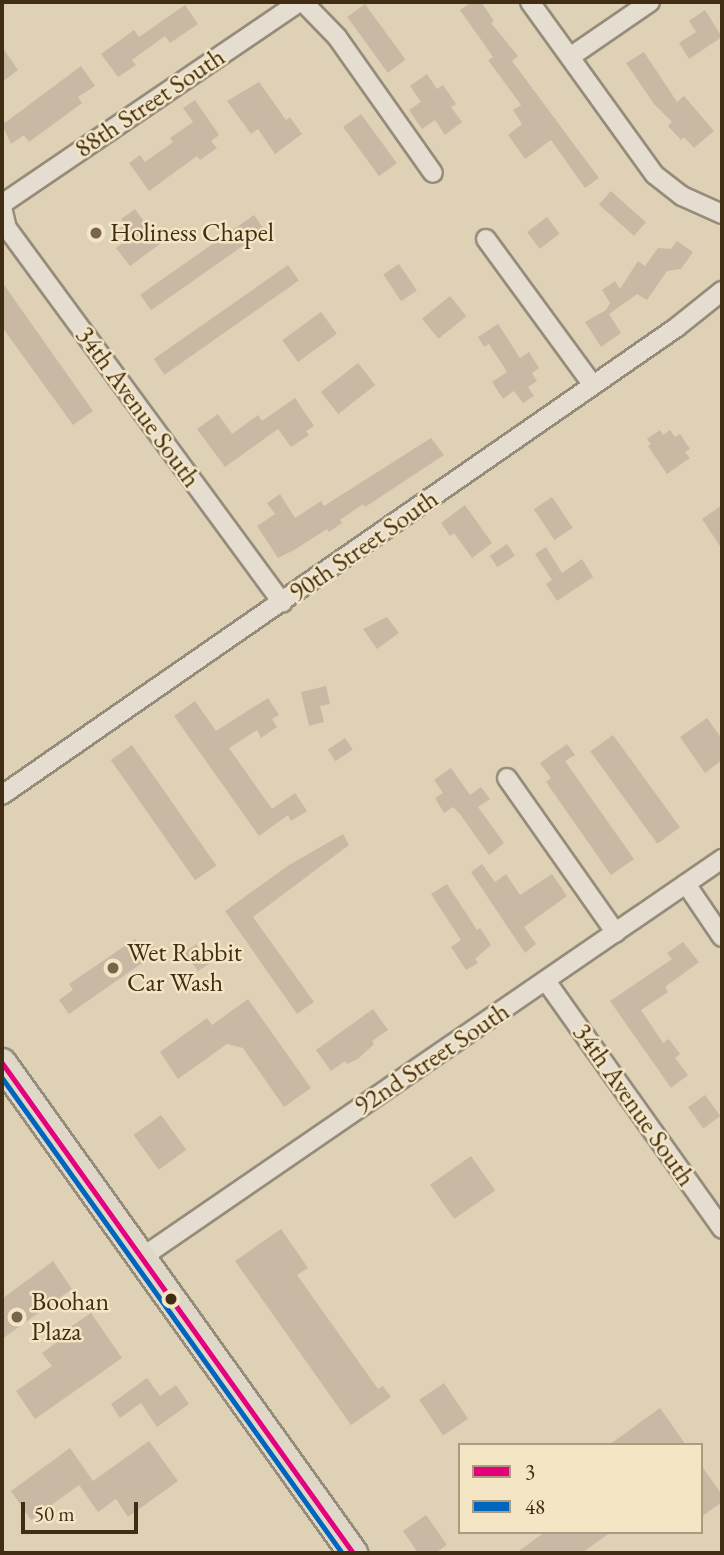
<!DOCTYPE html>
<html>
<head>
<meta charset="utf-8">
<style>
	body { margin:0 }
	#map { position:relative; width:724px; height:1555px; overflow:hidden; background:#ded1b6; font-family:"EB Garamond",serif }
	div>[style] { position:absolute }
	.building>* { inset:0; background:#c9b9a4; transform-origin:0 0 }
	.roads { filter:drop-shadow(2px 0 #968c7a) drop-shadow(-2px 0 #968c7a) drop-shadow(0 2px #968c7a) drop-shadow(0 -2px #968c7a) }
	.street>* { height:18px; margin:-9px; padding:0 9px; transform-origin:9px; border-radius:9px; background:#e4ddd0 }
	.primary>* { height:28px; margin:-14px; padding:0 14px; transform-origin:14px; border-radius:14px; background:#dfd8c9 }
	.bus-1>* { height:5px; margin:-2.5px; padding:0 2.5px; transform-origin:2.5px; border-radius:2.5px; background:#e5007d }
	.bus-2>* { height:5px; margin:-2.5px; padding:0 2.5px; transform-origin:2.5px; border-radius:2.5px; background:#0065bd }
	.dots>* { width:19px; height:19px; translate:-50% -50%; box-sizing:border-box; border:4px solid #f4e5c5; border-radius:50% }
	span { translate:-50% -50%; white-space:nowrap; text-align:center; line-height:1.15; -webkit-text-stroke:5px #f4e5c5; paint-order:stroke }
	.street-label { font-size:26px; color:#412d13 }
	.poi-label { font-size:26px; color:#412d13 }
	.left { translate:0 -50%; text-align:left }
	.frame { position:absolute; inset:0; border:4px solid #412d13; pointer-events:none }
	.legend { position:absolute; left:458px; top:1443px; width:245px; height:91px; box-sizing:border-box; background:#f4e5c5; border:2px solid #ac9b7e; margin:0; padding:9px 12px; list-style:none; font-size:21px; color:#412d13 }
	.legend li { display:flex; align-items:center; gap:14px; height:35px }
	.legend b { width:35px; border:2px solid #ac9b7e }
	.scale { position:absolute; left:21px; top:1502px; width:117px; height:32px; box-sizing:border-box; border:4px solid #412d13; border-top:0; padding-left:9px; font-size:21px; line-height:24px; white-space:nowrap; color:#412d13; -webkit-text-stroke:5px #f4e5c5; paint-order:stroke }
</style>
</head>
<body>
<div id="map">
	<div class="building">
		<div style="clip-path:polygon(472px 2px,481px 2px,494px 21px,491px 23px,518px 56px,512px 61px,599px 178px,585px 188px,551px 140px,525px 159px,508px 135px,522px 124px,513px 110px,521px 105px,488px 60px,493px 57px,460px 10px)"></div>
		<div style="left:365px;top:4px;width:69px;height:22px;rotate:54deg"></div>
		<div style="clip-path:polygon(185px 5px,198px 24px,170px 43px,165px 36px,132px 60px,136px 65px,118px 77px,101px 54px,134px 30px,139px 37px)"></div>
		<div style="clip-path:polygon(705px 10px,722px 37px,689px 59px,679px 43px,696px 32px,689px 21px)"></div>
		<div style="clip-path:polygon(2px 47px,18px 70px,2px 82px)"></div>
		<div style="clip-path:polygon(644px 52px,677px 102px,684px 96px,714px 131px,694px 148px,684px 137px,681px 140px,668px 126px,672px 122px,654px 104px,626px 63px)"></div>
		<div style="clip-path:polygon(81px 66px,95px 86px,78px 97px,82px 103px,29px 142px,24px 135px,11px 144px,2px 125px)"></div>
		<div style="clip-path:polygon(427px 74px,437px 89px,443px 85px,456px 104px,451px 107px,462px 122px,445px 135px,435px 120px,422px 129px,409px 110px,421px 102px,410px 86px)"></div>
		<div style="clip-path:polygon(259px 82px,286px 120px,290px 117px,302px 134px,275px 154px,258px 129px,251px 134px,227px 101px)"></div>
		<div style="clip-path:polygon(195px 100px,219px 135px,211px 141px,217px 148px,200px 160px,197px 156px,149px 191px,129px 163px,140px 155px,145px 162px,173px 142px,170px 138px,193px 122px,183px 108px)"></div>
		<div style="left:361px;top:114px;width:61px;height:22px;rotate:54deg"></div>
		<div style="left:611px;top:191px;width:47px;height:18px;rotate:42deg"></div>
		<div style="clip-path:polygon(135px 209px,160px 244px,130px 266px,116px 248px,126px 241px,118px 230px,125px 225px,121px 219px)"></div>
		<div style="left:254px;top:215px;width:19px;height:139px;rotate:55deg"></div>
		<div style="left:547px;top:217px;width:21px;height:25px;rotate:53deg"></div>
		<div style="clip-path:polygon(677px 241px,693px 252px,681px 269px,667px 271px,647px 300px,637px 294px,609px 314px,621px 333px,601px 347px,585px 322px,606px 310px,610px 303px,602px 290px,615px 281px,620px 289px,638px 261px,645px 266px,658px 248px,671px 249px)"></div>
		<div style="left:399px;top:264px;width:32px;height:19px;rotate:56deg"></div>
		<div style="left:288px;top:265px;width:19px;height:164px;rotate:55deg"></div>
		<div style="clip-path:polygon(2px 282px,93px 411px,73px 425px,2px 327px)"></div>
		<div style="left:450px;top:296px;width:26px;height:36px;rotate:51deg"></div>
		<div style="left:321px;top:312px;width:27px;height:48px;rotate:54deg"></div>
		<div style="clip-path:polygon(498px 324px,520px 358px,529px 352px,539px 368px,532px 373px,537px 381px,528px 387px,534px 396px,523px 403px,514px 391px,503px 399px,492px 382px,507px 372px,489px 344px,484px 347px,478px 337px)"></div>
		<div style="left:358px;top:363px;width:28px;height:47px;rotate:52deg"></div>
		<div style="clip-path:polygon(295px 398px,314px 426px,306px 431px,309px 435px,291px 447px,278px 429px,225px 467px,197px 429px,218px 414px,232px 434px,258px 415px,262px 421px)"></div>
		<div style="clip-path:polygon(660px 430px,663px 435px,670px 430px,675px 437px,680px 434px,690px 449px,685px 452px,690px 458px,667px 474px,648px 446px,651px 444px,647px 439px)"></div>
		<div style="clip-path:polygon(431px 438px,444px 455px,365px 507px,363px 504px,340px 520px,342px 523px,329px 532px,327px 529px,294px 550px,278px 558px,257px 526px,275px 514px,267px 503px,280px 494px,295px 518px,321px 501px,324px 506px)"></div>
		<div style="left:552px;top:497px;width:37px;height:22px;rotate:56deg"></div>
		<div style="clip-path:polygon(465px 505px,492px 543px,472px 558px,454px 533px,450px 536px,441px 523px)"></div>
		<div style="clip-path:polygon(722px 505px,722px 549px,702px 519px)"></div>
		<div style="left:507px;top:544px;width:14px;height:21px;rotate:56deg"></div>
		<div style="clip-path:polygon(546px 547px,562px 573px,582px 559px,593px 577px,557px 601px,546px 584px,552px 580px,535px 554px)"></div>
		<div style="clip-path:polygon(387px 617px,399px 633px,377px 649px,363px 629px)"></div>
		<div style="clip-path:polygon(326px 686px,330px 704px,320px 706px,324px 722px,309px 726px,301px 692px)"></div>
		<div style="clip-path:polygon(268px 698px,279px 715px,272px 719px,277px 727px,261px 738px,257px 730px,229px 748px,272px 809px,295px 793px,307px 811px,291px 821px,288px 815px,259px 836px,174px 716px,195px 701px,216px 731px)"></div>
		<div style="clip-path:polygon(707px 718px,722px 739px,722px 760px,705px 773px,680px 737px)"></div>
		<div style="left:613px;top:735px;width:114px;height:28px;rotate:54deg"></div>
		<div style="left:345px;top:738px;width:14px;height:21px;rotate:56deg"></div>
		<div style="clip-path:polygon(567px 744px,575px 755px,565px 761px,634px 859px,611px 875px,546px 782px,551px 778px,540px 763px)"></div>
		<div style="left:132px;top:745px;width:147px;height:26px;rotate:55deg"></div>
		<div style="clip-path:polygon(451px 768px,470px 795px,481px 787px,490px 799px,478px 807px,504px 843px,489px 855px,460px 814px,453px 807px,444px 813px,435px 798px,443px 793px,434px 780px)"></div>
		<div style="clip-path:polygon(343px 834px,349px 845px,253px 917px,314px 1002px,297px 1014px,225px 911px,289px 865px)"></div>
		<div style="clip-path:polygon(482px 864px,495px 882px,506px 874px,520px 895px,552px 874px,567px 896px,524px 927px,536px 944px,525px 953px,471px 872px)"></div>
		<div style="clip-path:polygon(447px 884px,477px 930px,480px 928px,491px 945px,475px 959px,478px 963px,466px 970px,451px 947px,461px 940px,431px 894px)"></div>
		<div style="clip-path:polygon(135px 939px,141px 947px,150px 941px,158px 952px,69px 1014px,59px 1000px,73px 990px,69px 984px)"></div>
		<div style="clip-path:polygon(683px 942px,699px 962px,665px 987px,668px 992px,641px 1010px,663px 1043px,669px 1039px,680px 1054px,675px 1058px,688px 1075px,671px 1088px,610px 1001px,672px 959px,667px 953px)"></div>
		<div style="clip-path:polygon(196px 944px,209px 964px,198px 971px,184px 953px)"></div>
		<div style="clip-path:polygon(248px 999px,311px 1088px,284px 1107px,243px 1048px,227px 1044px,178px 1079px,160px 1052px,207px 1018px,212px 1025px)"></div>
		<div style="clip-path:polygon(373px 1009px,388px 1030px,372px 1041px,374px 1044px,358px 1059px,347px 1064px,345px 1061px,331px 1071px,316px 1050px)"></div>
		<div style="left:705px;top:1095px;width:26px;height:21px;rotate:54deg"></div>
		<div style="left:161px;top:1115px;width:43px;height:34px;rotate:54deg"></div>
		<div style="left:471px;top:1156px;width:42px;height:50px;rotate:55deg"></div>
		<div style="clip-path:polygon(281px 1229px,308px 1268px,297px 1275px,378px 1389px,383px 1386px,391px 1397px,351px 1425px,235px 1261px)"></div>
		<div style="clip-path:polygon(53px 1261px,72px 1289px,2px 1339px,2px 1299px)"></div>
		<div style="clip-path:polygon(91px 1313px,122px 1358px,35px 1419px,16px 1391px,52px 1366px,42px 1353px,57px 1342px,54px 1338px)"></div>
		<div style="clip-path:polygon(147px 1378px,160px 1396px,176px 1385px,189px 1404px,157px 1427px,141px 1403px,120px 1418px,111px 1404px)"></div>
		<div style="left:444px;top:1383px;width:43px;height:30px;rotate:56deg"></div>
		<div style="clip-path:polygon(660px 1408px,686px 1445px,609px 1445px)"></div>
		<div style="clip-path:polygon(149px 1441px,178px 1481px,128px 1517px,116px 1499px,98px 1512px,79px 1485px,31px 1520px,11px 1491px,70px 1448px,93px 1481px)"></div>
		<div style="clip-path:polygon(701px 1465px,722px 1495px,722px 1502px,701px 1517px)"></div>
		<div style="clip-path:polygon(426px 1515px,447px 1545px,435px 1553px,418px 1553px,403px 1531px)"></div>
		<div style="clip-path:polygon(545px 1532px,611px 1532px,582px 1553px,516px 1553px)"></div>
	</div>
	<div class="roads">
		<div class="street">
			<div style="left:303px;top:2px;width:49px;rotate:45.8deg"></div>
			<div style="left:337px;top:37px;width:166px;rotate:54.8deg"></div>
			<div style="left:530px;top:2px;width:213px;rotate:54.2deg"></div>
			<div style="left:655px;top:175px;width:34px;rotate:38deg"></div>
			<div style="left:682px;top:196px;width:44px;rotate:24.2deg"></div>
			<div style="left:570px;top:57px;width:97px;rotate:-34.5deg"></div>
			<div style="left:2px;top:204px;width:359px;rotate:-34.2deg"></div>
			<div style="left:2px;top:207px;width:22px;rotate:77deg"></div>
			<div style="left:7px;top:228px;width:465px;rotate:53.7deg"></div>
			<div style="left:486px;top:239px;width:181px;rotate:53.8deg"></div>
			<div style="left:507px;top:778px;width:189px;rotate:54.9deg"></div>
			<div style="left:2px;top:795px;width:821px;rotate:-34.73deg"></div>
			<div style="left:677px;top:327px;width:58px;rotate:-38.7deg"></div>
			<div style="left:686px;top:884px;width:64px;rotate:55.8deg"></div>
			<div style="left:546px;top:981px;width:304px;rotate:54.6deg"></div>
			<div style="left:141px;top:1258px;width:705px;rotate:-34.48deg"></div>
		</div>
		<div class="primary">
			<div style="left:2px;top:1063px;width:603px;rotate:54.38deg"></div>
		</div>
	</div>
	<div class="bus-1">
		<div style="left:2px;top:1063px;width:603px;rotate:54.38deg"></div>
	</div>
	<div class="bus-2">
		<div style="left:2px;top:1078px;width:584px;rotate:54.41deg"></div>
	</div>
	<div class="dots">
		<div style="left:96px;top:233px;background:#78664c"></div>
		<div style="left:113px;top:968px;background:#78664c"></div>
		<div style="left:171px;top:1299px;background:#412d13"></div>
		<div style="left:17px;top:1317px;background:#78664c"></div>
	</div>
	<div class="street-label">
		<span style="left:150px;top:103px;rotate:-34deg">88th Street South</span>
		<span style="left:138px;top:407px;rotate:54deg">34th Avenue South</span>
		<span style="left:364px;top:546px;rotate:-35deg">90th Street South</span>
		<span style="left:432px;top:1059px;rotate:-34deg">92nd Street South</span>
		<span style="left:634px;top:1105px;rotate:55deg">34th Avenue South</span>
	</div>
	<div class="poi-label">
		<span class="left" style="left:110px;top:233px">Holiness Chapel</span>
		<span class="left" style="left:127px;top:968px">Wet Rabbit<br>Car Wash</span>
		<span class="left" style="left:31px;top:1317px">Boohan<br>Plaza</span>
	</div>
	<div class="frame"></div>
	<ul class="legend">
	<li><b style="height:9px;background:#e5007d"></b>3</li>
	<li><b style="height:9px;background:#0065bd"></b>48</li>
	</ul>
	<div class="scale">50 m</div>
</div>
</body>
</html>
